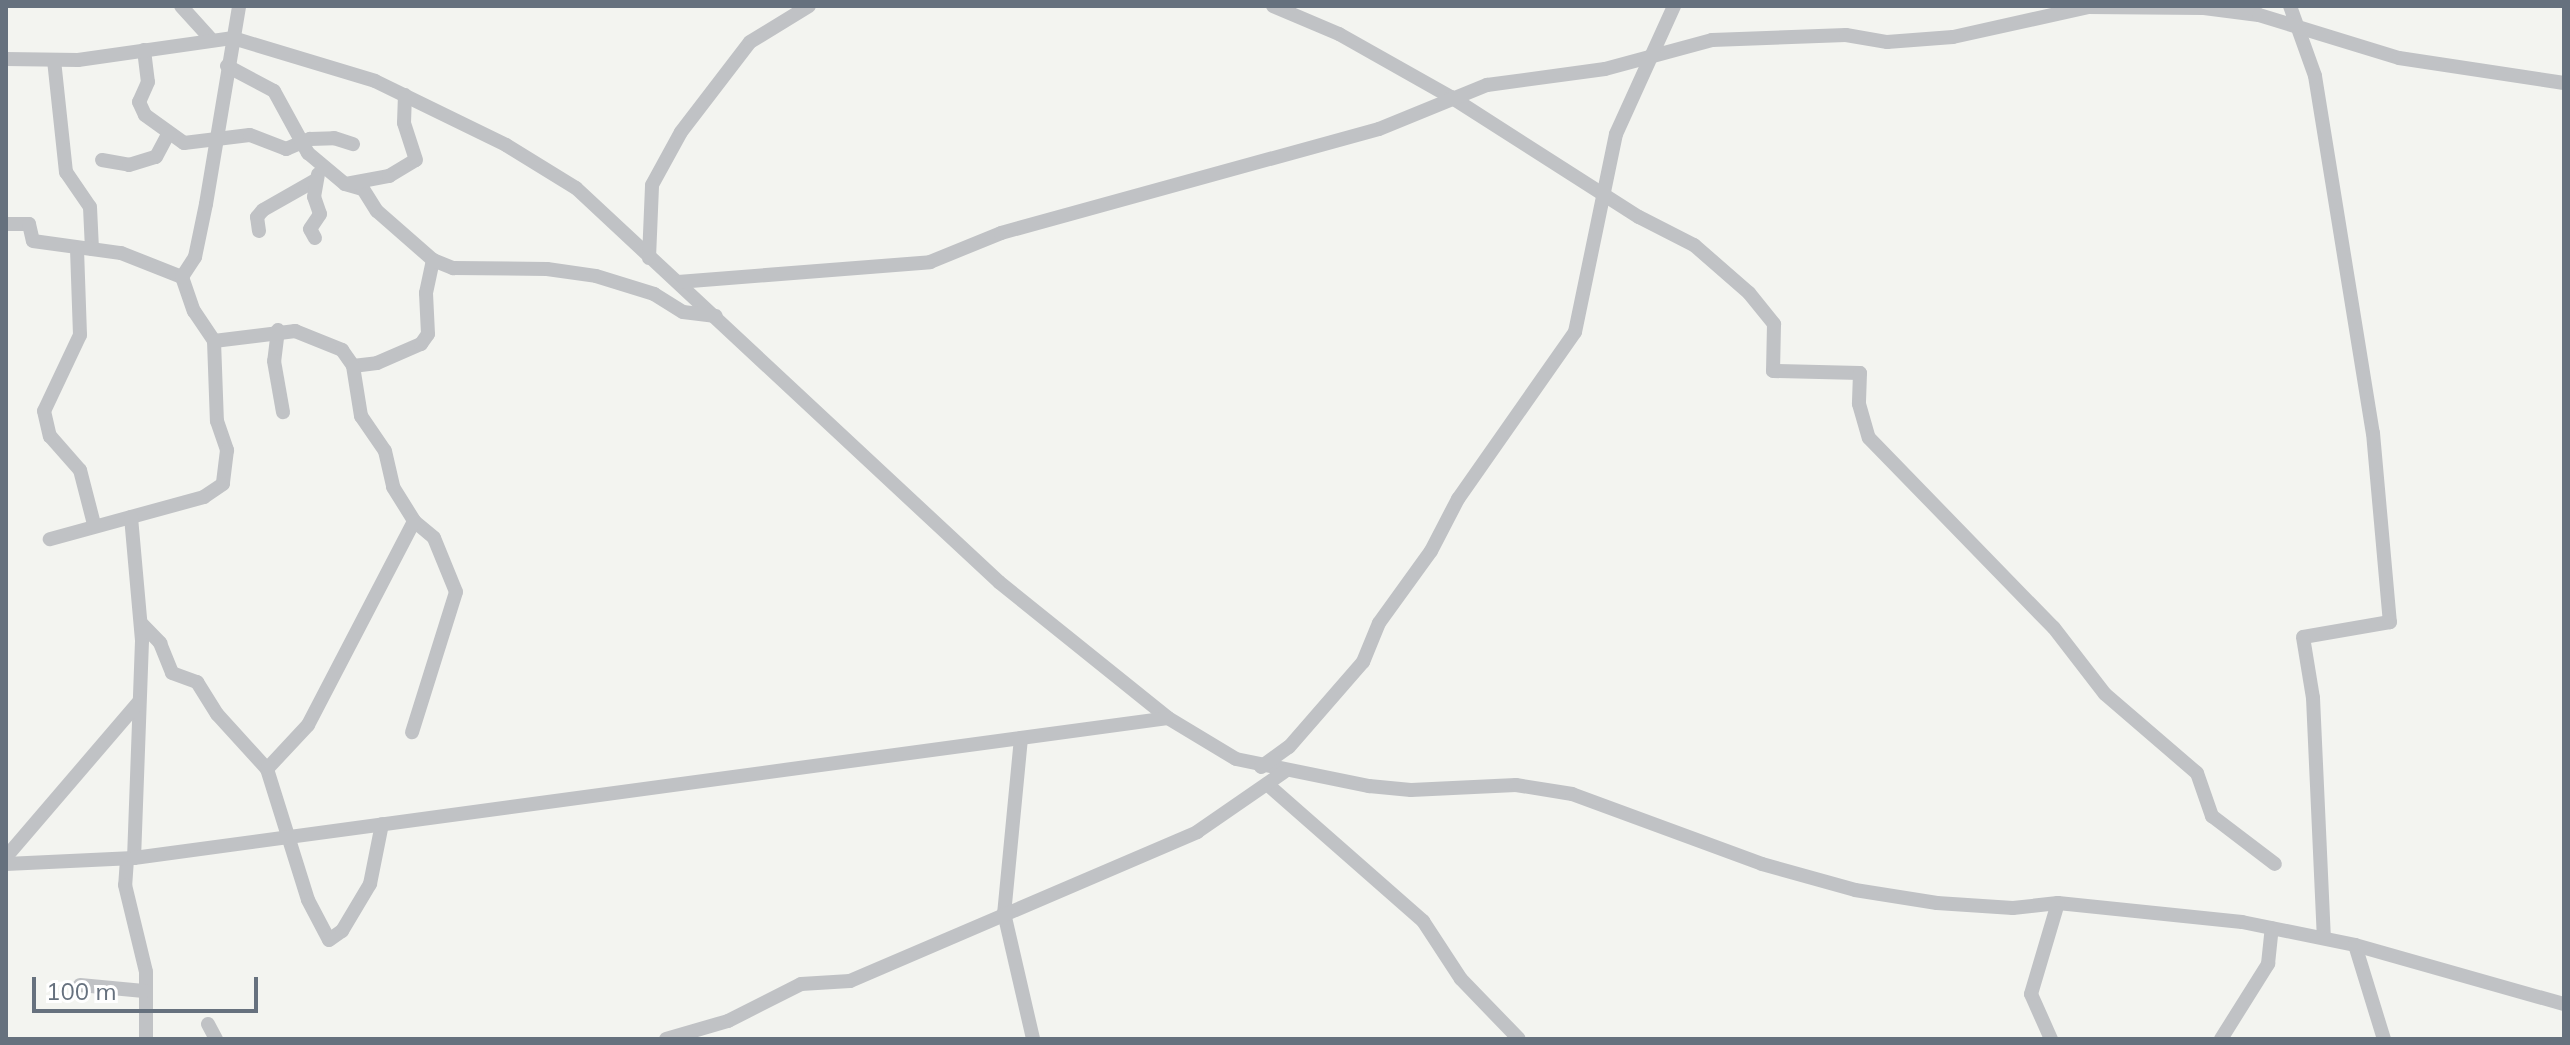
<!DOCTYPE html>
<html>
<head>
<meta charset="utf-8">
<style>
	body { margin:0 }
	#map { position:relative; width:2570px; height:1045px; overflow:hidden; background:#f3f4f0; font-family:Mulish,sans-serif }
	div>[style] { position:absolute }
	.minor>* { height:14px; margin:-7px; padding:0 7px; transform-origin:7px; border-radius:7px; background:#c0c2c5 }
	span { translate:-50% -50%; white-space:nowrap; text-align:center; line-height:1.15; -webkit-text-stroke:8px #fff; paint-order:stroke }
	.frame { position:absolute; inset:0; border:8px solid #66717e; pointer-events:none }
	.scale { position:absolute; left:32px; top:977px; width:226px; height:36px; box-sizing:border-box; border:4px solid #66717e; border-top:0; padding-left:10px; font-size:24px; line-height:28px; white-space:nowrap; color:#66717e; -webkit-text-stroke:6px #fff; paint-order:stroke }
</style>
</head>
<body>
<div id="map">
	<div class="minor">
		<div style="left:181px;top:6px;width:43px;rotate:47.8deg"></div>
		<div style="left:1273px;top:6px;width:72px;rotate:23deg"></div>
		<div style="left:1339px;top:34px;width:129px;rotate:29.4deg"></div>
		<div style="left:1451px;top:97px;width:223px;rotate:32.6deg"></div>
		<div style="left:1639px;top:217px;width:62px;rotate:27deg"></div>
		<div style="left:1694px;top:245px;width:73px;rotate:41.1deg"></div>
		<div style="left:1749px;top:293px;width:40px;rotate:51deg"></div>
		<div style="left:1774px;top:324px;width:47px;rotate:91.2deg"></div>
		<div style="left:1773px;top:371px;width:87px;rotate:1.3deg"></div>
		<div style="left:1860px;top:373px;width:31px;rotate:92deg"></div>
		<div style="left:1859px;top:404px;width:35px;rotate:74deg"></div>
		<div style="left:1869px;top:438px;width:265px;rotate:45.8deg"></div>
		<div style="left:2054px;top:628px;width:83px;rotate:52.3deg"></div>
		<div style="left:2105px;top:694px;width:121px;rotate:40.7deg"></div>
		<div style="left:2197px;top:773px;width:46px;rotate:70.8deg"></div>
		<div style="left:2212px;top:816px;width:79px;rotate:37.3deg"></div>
		<div style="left:2290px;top:6px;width:74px;rotate:70.3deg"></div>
		<div style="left:2315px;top:76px;width:362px;rotate:80.8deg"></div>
		<div style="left:2373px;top:433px;width:190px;rotate:84.9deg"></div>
		<div style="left:2390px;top:622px;width:88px;rotate:170.2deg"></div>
		<div style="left:2303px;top:637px;width:62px;rotate:80.7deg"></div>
		<div style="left:2313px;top:698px;width:240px;rotate:87.4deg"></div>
		<div style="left:144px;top:50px;width:32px;rotate:83deg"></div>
		<div style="left:148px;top:82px;width:22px;rotate:114deg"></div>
		<div style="left:139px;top:102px;width:14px;rotate:65deg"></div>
		<div style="left:145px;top:115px;width:48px;rotate:35.7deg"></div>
		<div style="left:184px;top:143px;width:66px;rotate:-6.9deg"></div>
		<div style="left:250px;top:135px;width:39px;rotate:21deg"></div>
		<div style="left:286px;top:149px;width:26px;rotate:-23deg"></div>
		<div style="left:310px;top:139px;width:24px;rotate:-2deg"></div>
		<div style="left:334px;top:138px;width:20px;rotate:18deg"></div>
		<div style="left:6px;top:59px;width:72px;rotate:0.8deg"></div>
		<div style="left:78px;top:60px;width:157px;rotate:-8.1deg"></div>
		<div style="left:233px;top:38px;width:148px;rotate:16.8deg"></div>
		<div style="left:375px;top:81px;width:146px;rotate:26deg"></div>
		<div style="left:506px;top:145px;width:82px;rotate:31.6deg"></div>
		<div style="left:576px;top:188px;width:578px;rotate:42.97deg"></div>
		<div style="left:999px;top:582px;width:217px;rotate:38.8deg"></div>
		<div style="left:1168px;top:718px;width:79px;rotate:31.1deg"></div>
		<div style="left:1236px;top:759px;width:136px;rotate:11.5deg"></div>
		<div style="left:1369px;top:786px;width:42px;rotate:5.4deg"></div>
		<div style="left:1411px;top:790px;width:105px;rotate:-2.7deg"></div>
		<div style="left:1516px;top:785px;width:57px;rotate:9.1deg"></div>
		<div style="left:1572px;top:794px;width:202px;rotate:20.2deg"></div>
		<div style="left:1762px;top:864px;width:97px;rotate:15.6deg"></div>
		<div style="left:1855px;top:890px;width:83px;rotate:9deg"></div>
		<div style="left:1937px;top:903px;width:76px;rotate:3.8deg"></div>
		<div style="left:2013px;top:908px;width:45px;rotate:-6.3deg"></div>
		<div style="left:2058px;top:903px;width:185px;rotate:5.9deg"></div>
		<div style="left:2242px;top:922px;width:115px;rotate:11.5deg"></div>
		<div style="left:2355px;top:945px;width:217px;rotate:15.8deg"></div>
		<div style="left:54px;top:60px;width:113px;rotate:83.9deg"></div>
		<div style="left:66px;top:172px;width:42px;rotate:55.6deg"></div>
		<div style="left:90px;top:207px;width:42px;rotate:87.3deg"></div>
		<div style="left:227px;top:66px;width:53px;rotate:28deg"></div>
		<div style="left:274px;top:91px;width:71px;rotate:61.3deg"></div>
		<div style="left:308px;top:153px;width:48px;rotate:40deg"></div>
		<div style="left:345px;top:184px;width:19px;rotate:16deg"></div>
		<div style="left:363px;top:189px;width:26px;rotate:58deg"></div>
		<div style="left:377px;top:211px;width:74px;rotate:41.2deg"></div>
		<div style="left:102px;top:160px;width:27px;rotate:10deg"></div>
		<div style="left:129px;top:165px;width:28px;rotate:-17deg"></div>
		<div style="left:156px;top:157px;width:26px;rotate:-62deg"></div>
		<div style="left:346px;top:184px;width:44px;rotate:-10.5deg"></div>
		<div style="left:389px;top:176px;width:31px;rotate:-31deg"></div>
		<div style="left:416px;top:160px;width:39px;rotate:-108deg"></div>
		<div style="left:404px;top:123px;width:28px;rotate:-88deg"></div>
		<div style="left:6px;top:224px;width:23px"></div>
		<div style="left:29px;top:224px;width:17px;rotate:77deg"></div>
		<div style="left:33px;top:241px;width:89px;rotate:7.8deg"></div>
		<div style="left:121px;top:253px;width:66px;rotate:21.5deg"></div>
		<div style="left:182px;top:277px;width:36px;rotate:71deg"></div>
		<div style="left:194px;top:311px;width:36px;rotate:56deg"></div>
		<div style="left:214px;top:341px;width:80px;rotate:87.9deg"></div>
		<div style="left:217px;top:421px;width:31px;rotate:71deg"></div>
		<div style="left:227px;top:450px;width:34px;rotate:97deg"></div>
		<div style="left:223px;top:484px;width:23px;rotate:146deg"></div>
		<div style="left:204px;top:497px;width:160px;rotate:164.7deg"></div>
		<div style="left:259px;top:231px;width:14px;rotate:-98deg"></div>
		<div style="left:257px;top:217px;width:9px;rotate:-49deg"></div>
		<div style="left:263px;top:210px;width:59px;rotate:-29.6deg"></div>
		<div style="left:315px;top:238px;width:10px;rotate:-119deg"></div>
		<div style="left:310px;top:229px;width:18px;rotate:-56deg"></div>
		<div style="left:320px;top:214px;width:18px;rotate:-109deg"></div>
		<div style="left:314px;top:197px;width:23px;rotate:-80deg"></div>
		<div style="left:77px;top:249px;width:86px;rotate:88deg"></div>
		<div style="left:80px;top:335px;width:84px;rotate:115.3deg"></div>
		<div style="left:44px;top:411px;width:26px;rotate:77deg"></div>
		<div style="left:50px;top:436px;width:45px;rotate:48.6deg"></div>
		<div style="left:80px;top:470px;width:56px;rotate:75.5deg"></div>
		<div style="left:649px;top:258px;width:73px;rotate:-87.6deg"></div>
		<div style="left:652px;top:185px;width:60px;rotate:-61.3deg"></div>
		<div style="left:681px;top:132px;width:113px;rotate:-52.5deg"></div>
		<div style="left:750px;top:42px;width:69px;rotate:-31.4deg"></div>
		<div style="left:182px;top:277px;width:24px;rotate:-57deg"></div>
		<div style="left:195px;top:257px;width:54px;rotate:-78.3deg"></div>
		<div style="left:206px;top:204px;width:201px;rotate:-80.5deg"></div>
		<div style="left:678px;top:282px;width:253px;rotate:-4.5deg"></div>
		<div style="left:930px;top:262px;width:77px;rotate:-22.2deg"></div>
		<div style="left:1001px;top:233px;width:392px;rotate:-15.4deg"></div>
		<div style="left:1379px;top:129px;width:117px;rotate:-22.2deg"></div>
		<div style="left:1487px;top:85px;width:119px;rotate:-7.7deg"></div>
		<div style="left:1605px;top:69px;width:111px;rotate:-15.2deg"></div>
		<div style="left:1712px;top:40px;width:134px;rotate:-2.1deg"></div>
		<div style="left:1846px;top:35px;width:42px;rotate:9.7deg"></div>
		<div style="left:1887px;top:42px;width:66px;rotate:-4.3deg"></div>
		<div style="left:1953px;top:37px;width:138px;rotate:-12.5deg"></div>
		<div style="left:2088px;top:7px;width:116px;rotate:0.5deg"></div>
		<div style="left:2204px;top:8px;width:55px;rotate:7.3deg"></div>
		<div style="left:2259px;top:15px;width:146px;rotate:17.1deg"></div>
		<div style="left:2399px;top:58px;width:167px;rotate:8.6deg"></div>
		<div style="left:278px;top:330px;width:31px;rotate:97deg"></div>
		<div style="left:274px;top:361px;width:52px;rotate:80deg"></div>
		<div style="left:214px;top:341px;width:82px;rotate:-7deg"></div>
		<div style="left:295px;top:331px;width:51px;rotate:22deg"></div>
		<div style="left:342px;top:350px;width:19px;rotate:55deg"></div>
		<div style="left:353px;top:366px;width:24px;rotate:-7deg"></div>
		<div style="left:377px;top:363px;width:48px;rotate:-23.4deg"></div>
		<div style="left:421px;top:344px;width:12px;rotate:-55deg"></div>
		<div style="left:428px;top:334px;width:41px;rotate:-92.8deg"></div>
		<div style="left:426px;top:293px;width:34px;rotate:-78deg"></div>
		<div style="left:433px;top:260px;width:22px;rotate:22deg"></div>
		<div style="left:453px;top:268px;width:94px;rotate:0.6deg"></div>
		<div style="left:547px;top:269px;width:49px;rotate:8.1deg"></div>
		<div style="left:596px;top:276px;width:61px;rotate:17.2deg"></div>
		<div style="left:654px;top:294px;width:34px;rotate:32deg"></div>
		<div style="left:683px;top:312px;width:33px;rotate:7deg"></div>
		<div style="left:353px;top:366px;width:51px;rotate:80.9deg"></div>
		<div style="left:361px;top:416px;width:42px;rotate:55.6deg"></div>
		<div style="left:385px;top:451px;width:37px;rotate:77deg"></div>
		<div style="left:393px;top:487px;width:40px;rotate:58deg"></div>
		<div style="left:414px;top:521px;width:26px;rotate:40deg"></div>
		<div style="left:434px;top:538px;width:58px;rotate:67.8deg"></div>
		<div style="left:456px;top:592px;width:147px;rotate:107.4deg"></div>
		<div style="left:131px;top:517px;width:124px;rotate:84.9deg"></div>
		<div style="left:142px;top:641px;width:217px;rotate:92.1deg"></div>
		<div style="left:141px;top:623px;width:28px;rotate:46deg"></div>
		<div style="left:160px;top:643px;width:32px;rotate:68deg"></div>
		<div style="left:172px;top:673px;width:27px;rotate:20deg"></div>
		<div style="left:197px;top:682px;width:38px;rotate:58deg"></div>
		<div style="left:217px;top:714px;width:74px;rotate:47.7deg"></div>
		<div style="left:267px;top:769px;width:137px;rotate:72.6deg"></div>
		<div style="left:308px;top:900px;width:45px;rotate:62.3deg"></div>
		<div style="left:329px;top:940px;width:16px;rotate:-35deg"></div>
		<div style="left:342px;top:931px;width:55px;rotate:-59.2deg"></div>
		<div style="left:370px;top:884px;width:61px;rotate:-78.7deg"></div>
		<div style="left:1021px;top:738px;width:176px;rotate:95.5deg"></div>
		<div style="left:1004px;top:913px;width:129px;rotate:77deg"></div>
		<div style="left:1261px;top:767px;width:34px;rotate:-36deg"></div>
		<div style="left:1289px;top:747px;width:113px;rotate:-49deg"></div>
		<div style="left:1363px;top:662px;width:42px;rotate:-67.7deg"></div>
		<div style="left:1379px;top:623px;width:89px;rotate:-54.2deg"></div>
		<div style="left:1431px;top:551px;width:59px;rotate:-62.6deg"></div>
		<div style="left:1458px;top:499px;width:204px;rotate:-55deg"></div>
		<div style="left:1575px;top:332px;width:202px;rotate:-78.3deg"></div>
		<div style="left:1616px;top:134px;width:141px;rotate:-65.6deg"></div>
		<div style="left:267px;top:769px;width:60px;rotate:-47deg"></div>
		<div style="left:308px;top:725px;width:230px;rotate:-62.5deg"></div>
		<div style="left:1267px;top:784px;width:208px;rotate:41.3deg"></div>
		<div style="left:1423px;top:921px;width:69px;rotate:56.8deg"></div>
		<div style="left:1461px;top:979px;width:83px;rotate:46deg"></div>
		<div style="left:6px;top:857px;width:203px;rotate:-49.4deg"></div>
		<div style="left:127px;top:859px;width:26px;rotate:94deg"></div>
		<div style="left:125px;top:885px;width:89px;rotate:76.4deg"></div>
		<div style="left:146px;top:972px;width:67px;rotate:90deg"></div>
		<div style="left:6px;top:864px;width:128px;rotate:-2.7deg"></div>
		<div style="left:134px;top:858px;width:1043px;rotate:-7.71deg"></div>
		<div style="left:2355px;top:945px;width:98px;rotate:72.9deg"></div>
		<div style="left:80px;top:985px;width:64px;rotate:5.4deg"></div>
		<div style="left:208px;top:1024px;width:17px;rotate:62deg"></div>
		<div style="left:666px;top:1039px;width:65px;rotate:-16.2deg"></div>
		<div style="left:728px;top:1021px;width:82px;rotate:-26.9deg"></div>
		<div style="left:801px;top:984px;width:49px;rotate:-3.5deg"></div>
		<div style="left:850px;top:981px;width:378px;rotate:-23.2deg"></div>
		<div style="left:1197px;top:832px;width:106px;rotate:-34.6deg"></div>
		<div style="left:2051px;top:1039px;width:49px;rotate:-114deg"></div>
		<div style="left:2031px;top:994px;width:95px;rotate:-73.5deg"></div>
		<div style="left:2221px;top:1039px;width:89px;rotate:-57.9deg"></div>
		<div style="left:2268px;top:964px;width:36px;rotate:-84deg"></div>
	</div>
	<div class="frame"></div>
	<div class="scale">100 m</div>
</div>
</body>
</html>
